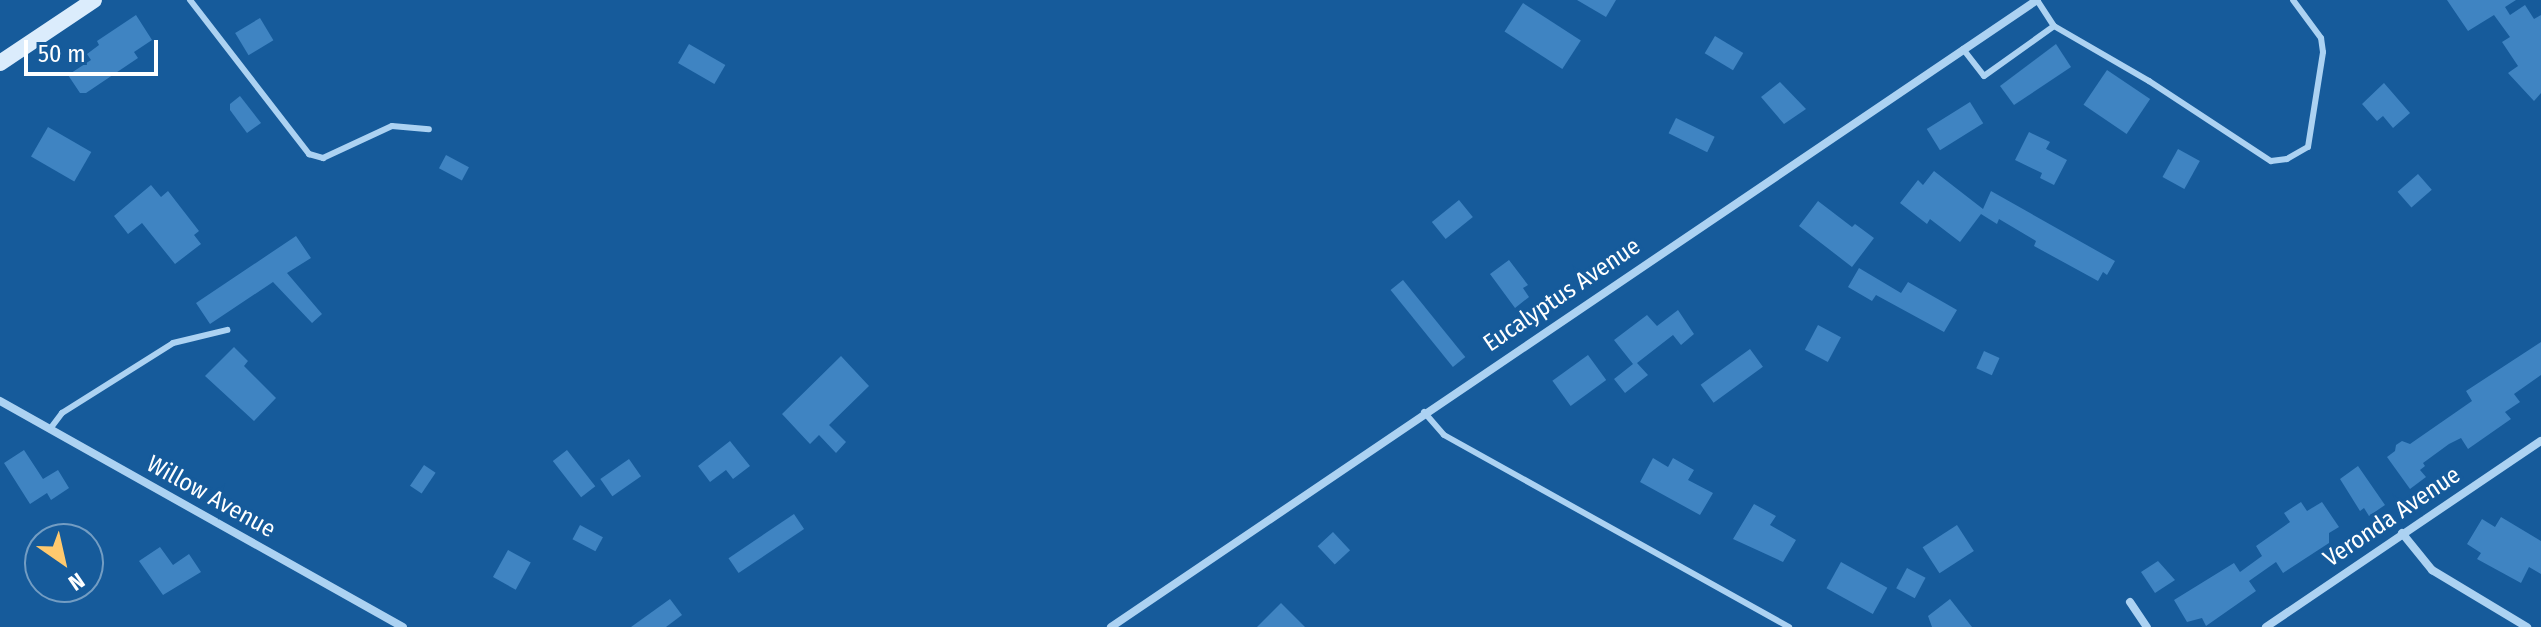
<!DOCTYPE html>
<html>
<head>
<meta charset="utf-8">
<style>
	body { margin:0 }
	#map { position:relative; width:2541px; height:627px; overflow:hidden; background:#165b9b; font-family:"Fira Sans Condensed",sans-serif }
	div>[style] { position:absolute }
	.building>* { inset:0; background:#3f84c2; transform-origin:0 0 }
	.lane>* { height:6px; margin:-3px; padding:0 3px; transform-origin:3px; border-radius:3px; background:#acd2f2 }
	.street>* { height:8px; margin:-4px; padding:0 4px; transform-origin:4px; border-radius:4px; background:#acd2f2 }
	.secondary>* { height:16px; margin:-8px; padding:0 8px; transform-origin:8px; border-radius:8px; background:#dbecfc }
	span { translate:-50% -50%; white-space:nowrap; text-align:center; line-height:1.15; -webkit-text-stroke:6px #165b9b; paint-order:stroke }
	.street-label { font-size:24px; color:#fff }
	.north { position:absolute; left:24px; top:523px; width:80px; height:80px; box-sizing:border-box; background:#165b9b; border:2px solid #739dc3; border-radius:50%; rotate:146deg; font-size:22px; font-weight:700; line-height:32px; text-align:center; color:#fff }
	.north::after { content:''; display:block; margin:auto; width:28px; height:36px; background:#ffc96e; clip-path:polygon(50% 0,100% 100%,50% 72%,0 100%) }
	.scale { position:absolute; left:24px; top:40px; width:134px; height:36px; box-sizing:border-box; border:4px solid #fff; border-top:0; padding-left:10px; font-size:24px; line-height:28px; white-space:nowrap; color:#fff; -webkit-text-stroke:6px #165b9b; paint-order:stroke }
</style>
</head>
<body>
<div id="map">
	<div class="building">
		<div style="clip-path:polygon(1577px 0,1616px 0,1606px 17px)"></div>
		<div style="clip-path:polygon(2447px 0,2516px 0,2505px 7px,2510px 15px,2525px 5px,2534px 19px,2541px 15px,2541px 93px,2534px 101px,2508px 73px,2518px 66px,2502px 42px,2510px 37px,2494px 15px,2468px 31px)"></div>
		<div style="left:1523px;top:3px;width:69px;height:34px;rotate:33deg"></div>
		<div style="clip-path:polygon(136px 15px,152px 40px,134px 52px,138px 58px,86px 93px,80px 93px,68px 75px,91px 60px,87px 54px,99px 45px,97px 41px)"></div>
		<div style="left:260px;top:18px;width:26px;height:29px;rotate:59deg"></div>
		<div style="left:1715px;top:36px;width:33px;height:20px;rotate:31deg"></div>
		<div style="left:689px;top:44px;width:42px;height:22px;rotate:30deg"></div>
		<div style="clip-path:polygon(2056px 44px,2071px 67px,2014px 105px,2000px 86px)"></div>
		<div style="left:2107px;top:70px;width:52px;height:42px;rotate:34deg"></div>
		<div style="clip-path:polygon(1780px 82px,1806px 109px,1784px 124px,1761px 97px)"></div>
		<div style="clip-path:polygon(2384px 83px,2410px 113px,2393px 128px,2383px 116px,2377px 121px,2362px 104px)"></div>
		<div style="clip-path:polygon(240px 96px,261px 123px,247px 133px,230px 110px,230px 104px)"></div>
		<div style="left:1970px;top:102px;width:25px;height:51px;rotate:58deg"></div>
		<div style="left:1676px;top:118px;width:43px;height:17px;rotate:26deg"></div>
		<div style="left:48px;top:127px;width:50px;height:34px;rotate:30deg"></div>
		<div style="clip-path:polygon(2029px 132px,2050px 142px,2046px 149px,2067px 160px,2054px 185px,2040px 178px,2042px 173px,2015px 160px)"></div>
		<div style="left:2178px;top:149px;width:25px;height:32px;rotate:29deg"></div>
		<div style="left:446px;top:155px;width:26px;height:15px;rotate:28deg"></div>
		<div style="clip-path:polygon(1934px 171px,1983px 209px,1991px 191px,2115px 261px,2107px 275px,2103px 272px,2098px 281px,2034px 246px,2036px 241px,1999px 219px,1997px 224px,1981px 214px,1960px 242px,1930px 219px,1927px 224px,1900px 203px,1918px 180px,1923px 185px)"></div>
		<div style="left:2418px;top:174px;width:21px;height:27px;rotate:49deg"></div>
		<div style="clip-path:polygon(151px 185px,161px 197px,168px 191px,199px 231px,194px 235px,201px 244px,175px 264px,142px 223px,128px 234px,114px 216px)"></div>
		<div style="left:1459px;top:200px;width:22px;height:35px;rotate:51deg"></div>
		<div style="clip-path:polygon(1818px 201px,1852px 227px,1855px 224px,1874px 238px,1852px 267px,1799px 226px)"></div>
		<div style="clip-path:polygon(296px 236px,311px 258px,287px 273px,322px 314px,312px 323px,273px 282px,210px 324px,196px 303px)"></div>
		<div style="clip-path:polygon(1509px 260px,1528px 285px,1523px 288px,1529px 297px,1515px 308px,1490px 274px)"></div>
		<div style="clip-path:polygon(1859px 268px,1901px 293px,1908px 282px,1957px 310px,1944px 332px,1876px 295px,1872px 301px,1848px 287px)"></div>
		<div style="left:1403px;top:280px;width:99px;height:16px;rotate:51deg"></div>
		<div style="clip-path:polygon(1678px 310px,1694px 334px,1681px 345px,1673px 335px,1637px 363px,1648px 375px,1625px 393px,1614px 379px,1633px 364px,1614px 340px,1647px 315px,1657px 326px)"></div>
		<div style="left:1818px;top:325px;width:26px;height:28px;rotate:28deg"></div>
		<div style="clip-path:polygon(2541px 342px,2541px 375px,2514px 394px,2520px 402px,2505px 412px,2511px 419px,2468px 449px,2461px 438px,2449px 444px,2423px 463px,2425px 466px,2420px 470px,2426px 477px,2410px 489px,2387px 457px,2395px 451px,2396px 445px,2402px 441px,2410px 444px,2472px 401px,2466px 391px)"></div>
		<div style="clip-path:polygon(234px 347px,248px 361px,244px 366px,276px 398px,254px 421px,205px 376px)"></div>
		<div style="left:1750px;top:349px;width:22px;height:61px;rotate:54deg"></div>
		<div style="left:1984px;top:351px;width:17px;height:19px;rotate:24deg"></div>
		<div style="left:1588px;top:355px;width:31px;height:44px;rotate:54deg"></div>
		<div style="clip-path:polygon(841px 356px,869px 386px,829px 425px,846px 442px,836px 453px,819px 435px,810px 444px,782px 414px)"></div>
		<div style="clip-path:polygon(730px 441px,750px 466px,733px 479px,726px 470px,710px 482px,698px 466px)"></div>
		<div style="clip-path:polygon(24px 450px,43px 479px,58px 470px,69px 488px,51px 500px,47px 493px,30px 504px,4px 463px)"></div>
		<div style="left:567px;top:450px;width:46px;height:18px;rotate:52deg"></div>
		<div style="clip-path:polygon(1653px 458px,1668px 467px,1673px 458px,1694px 470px,1688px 480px,1713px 493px,1700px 515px,1640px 482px)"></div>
		<div style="left:629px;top:459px;width:21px;height:35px;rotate:55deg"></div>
		<div style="left:424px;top:465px;width:14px;height:25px;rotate:34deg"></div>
		<div style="clip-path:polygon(2358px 466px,2385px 505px,2369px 516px,2364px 508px,2360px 511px,2340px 479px)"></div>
		<div style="clip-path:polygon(2301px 502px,2307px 511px,2322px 502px,2339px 527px,2329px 533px,2329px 543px,2283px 573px,2276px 562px,2249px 581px,2256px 591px,2206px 626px,2202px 618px,2187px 622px,2174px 600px,2234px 563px,2240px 572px,2262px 556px,2256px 546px,2290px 522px,2284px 513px)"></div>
		<div style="clip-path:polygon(1754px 504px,1776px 516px,1770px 525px,1796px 540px,1783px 562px,1733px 539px)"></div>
		<div style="left:794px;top:514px;width:18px;height:79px;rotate:56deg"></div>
		<div style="clip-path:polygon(2501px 517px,2541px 541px,2541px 574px,2529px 567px,2521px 583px,2477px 559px,2481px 553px,2467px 544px,2482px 519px,2495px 527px)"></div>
		<div style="left:580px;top:525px;width:26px;height:16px;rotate:28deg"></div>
		<div style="left:1957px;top:525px;width:31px;height:41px;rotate:57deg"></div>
		<div style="left:1333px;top:532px;width:25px;height:21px;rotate:47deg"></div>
		<div style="clip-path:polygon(160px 547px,173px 565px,189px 554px,201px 572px,163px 595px,139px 561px)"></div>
		<div style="left:508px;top:550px;width:26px;height:31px;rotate:29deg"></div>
		<div style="clip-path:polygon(2158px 561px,2175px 580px,2155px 593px,2141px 572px)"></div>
		<div style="left:1841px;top:562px;width:53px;height:30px;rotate:29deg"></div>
		<div style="left:1907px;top:568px;width:21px;height:23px;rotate:28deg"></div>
		<div style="clip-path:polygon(670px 599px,682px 615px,666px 627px,631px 627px)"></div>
		<div style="clip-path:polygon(1950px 599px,1972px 627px,1932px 627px,1928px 616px)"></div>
		<div style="clip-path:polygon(1281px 603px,1305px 627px,1257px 627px)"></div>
	</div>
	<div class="lane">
		<div style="left:190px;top:0;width:195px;rotate:52.3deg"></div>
		<div style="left:309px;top:154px;width:15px;rotate:16deg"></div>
		<div style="left:323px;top:158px;width:76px;rotate:-24.9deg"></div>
		<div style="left:392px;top:126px;width:37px;rotate:5deg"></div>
		<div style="left:2037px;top:0;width:31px;rotate:57deg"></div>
		<div style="left:2054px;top:26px;width:110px;rotate:30.1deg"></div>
		<div style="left:2149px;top:81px;width:146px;rotate:33.3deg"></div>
		<div style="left:2271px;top:161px;width:16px;rotate:-7deg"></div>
		<div style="left:2287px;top:159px;width:24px;rotate:-30deg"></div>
		<div style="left:2308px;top:147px;width:96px;rotate:-81deg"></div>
		<div style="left:2323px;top:52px;width:14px;rotate:-98deg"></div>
		<div style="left:2321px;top:38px;width:47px;rotate:-126.4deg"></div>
		<div style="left:1963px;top:49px;width:34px;rotate:52deg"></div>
		<div style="left:1984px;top:76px;width:86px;rotate:-35.5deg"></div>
		<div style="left:1424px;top:412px;width:30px;rotate:49deg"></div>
		<div style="left:1444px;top:435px;width:395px;rotate:29.1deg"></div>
		<div style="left:50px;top:429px;width:20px;rotate:-53deg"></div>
		<div style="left:62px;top:413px;width:131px;rotate:-32.2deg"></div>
		<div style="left:173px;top:343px;width:56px;rotate:-13.5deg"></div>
	</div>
	<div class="street">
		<div style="left:0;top:401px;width:462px;rotate:29.3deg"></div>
		<div style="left:2402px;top:533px;width:48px;rotate:51deg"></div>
		<div style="left:2432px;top:570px;width:111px;rotate:31deg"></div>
		<div style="left:2130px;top:602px;width:30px;rotate:56deg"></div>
		<div style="left:1111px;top:627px;width:1118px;rotate:-34.1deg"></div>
		<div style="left:2266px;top:627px;width:332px;rotate:-34.1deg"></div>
	</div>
	<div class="secondary">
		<div style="left:0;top:63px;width:113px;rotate:-33.8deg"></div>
	</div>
	<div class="street-label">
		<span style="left:1562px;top:295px;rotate:-34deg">Eucalyptus Avenue</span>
		<span style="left:211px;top:497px;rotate:29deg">Willow Avenue</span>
		<span style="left:2392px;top:517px;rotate:-34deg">Veronda Avenue</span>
	</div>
	<div class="north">N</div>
	<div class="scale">50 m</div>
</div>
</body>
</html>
